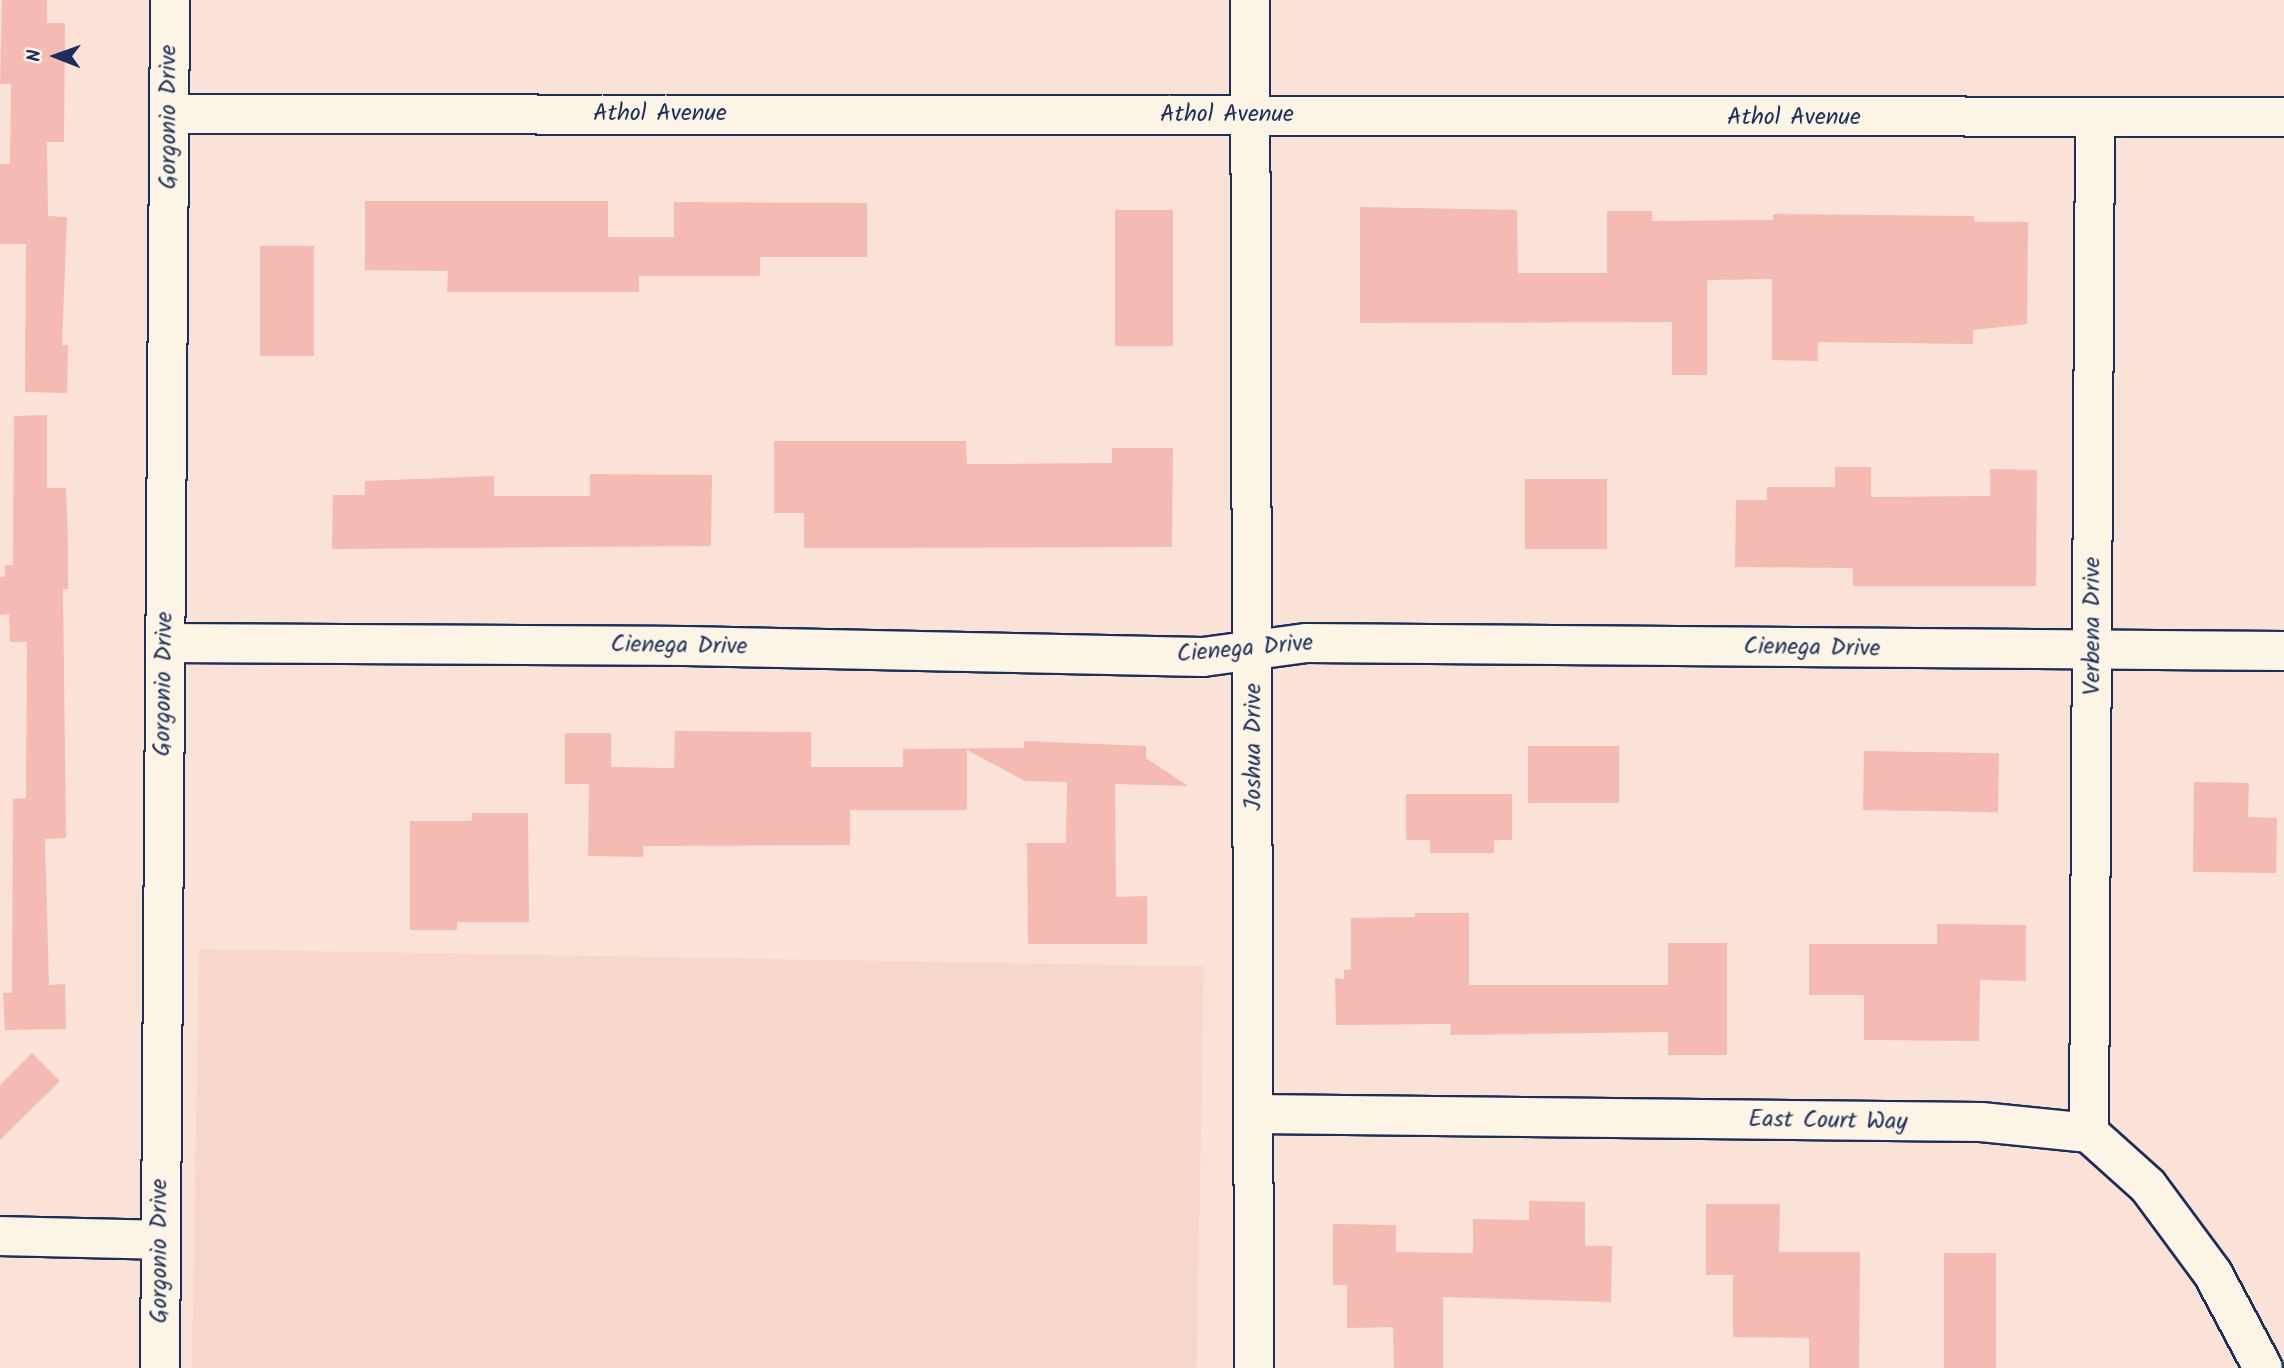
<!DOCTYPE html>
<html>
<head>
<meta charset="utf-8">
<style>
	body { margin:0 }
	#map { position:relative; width:2284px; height:1368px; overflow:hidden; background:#fae3d6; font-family:Kalam,sans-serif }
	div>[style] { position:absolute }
	.built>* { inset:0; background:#f8d7cb; transform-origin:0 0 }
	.building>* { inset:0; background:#f5bab2; transform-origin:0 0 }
	.roads { filter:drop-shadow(2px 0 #1b2f5e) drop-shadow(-2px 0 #1b2f5e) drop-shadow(0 2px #1b2f5e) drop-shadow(0 -2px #1b2f5e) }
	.street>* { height:38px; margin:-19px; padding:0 19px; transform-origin:19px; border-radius:19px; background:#fcf5e5 }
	span { translate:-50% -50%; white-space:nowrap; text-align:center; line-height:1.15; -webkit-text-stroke:7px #fcf5e5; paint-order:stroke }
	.street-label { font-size:24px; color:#1b2f5e }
	.north { position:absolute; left:21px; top:21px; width:70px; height:70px; -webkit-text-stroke:5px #fcf5e5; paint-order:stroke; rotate:271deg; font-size:19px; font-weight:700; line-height:28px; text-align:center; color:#1b2f5e }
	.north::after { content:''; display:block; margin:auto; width:24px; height:32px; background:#1b2f5e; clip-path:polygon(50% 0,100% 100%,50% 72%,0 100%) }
</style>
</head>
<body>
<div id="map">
	<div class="built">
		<div style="left:199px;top:949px;width:1005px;height:419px;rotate:1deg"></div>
	</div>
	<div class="building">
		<div style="clip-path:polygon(2px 0,47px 0,47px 23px,65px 23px,64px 142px,47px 142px,48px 216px,67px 217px,62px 345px,68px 345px,67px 393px,25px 392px,26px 244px,0 244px,0 164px,10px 164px,11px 84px,0 84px)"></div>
		<div style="clip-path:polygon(365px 201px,608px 201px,608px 237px,674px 237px,674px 202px,867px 203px,867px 257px,760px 257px,760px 276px,639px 276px,639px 292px,447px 292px,448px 271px,365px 270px)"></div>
		<div style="clip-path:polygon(1360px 207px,1517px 210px,1518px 273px,1607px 273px,1607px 211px,1652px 211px,1652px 221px,1773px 220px,1773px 214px,1974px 216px,1974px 222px,2028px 222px,2027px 324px,1973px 330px,1973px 344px,1818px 342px,1818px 361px,1772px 360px,1772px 279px,1707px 280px,1707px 375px,1672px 375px,1672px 322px,1360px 323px)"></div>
		<div style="left:1115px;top:210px;width:58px;height:136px"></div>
		<div style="left:260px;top:246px;width:54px;height:110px"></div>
		<div style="clip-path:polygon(47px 415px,47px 488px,66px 488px,68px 545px,68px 589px,63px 589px,66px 838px,45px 839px,49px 985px,65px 984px,66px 1029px,5px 1030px,3px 993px,12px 993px,13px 799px,26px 798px,27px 642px,10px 642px,9px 614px,0 615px,0 577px,5px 577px,5px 565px,13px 565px,14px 416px)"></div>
		<div style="clip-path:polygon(774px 441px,966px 441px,967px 464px,1112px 463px,1112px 448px,1173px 448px,1172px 547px,804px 548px,804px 513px,774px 513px)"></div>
		<div style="clip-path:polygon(1835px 467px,1871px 467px,1871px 497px,1990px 496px,1990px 469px,2037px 470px,2036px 586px,1853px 586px,1853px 568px,1735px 567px,1736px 500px,1767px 500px,1767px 487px,1835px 487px)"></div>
		<div style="clip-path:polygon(590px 474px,712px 475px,711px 546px,332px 549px,333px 495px,365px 495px,365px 481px,494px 476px,494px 496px,590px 496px)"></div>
		<div style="left:1525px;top:479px;width:82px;height:70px"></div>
		<div style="clip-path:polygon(675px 731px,811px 732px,811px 767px,903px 767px,903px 749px,1024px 748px,1024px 741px,1146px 746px,1146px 758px,1188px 786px,1115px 784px,1116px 897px,1147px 896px,1147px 944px,1028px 944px,1027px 843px,1066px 843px,1067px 782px,1025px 781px,967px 750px,967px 810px,850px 810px,850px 845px,643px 846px,643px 857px,588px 856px,589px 784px,565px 784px,565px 733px,611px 733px,611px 767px,674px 768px)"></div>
		<div style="left:1528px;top:746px;width:91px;height:57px"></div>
		<div style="left:1864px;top:751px;width:135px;height:59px;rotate:1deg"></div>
		<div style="clip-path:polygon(2194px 782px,2249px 783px,2248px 817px,2277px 818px,2276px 873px,2193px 872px)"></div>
		<div style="clip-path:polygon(1406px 794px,1512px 794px,1512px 840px,1494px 840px,1494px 853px,1430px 853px,1430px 840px,1406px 840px)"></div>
		<div style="clip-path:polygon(472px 813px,528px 813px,529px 922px,457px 922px,457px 930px,410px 930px,410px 821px,472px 821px)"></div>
		<div style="clip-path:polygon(1415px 913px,1469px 913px,1469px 985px,1668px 985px,1668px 943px,1727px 943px,1727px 1055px,1668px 1055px,1668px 1032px,1450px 1035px,1451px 1024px,1336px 1025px,1335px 978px,1344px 979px,1344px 970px,1351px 970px,1351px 918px,1415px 917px)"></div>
		<div style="clip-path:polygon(1937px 924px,2026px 925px,2026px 981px,1980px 980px,1979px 1041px,1864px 1040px,1864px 995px,1809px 995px,1809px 944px,1937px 944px)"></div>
		<div style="clip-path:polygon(32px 1053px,60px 1081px,0 1140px,0 1085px)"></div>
		<div style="clip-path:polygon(1529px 1201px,1585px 1202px,1585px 1246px,1612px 1246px,1611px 1302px,1443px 1297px,1443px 1368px,1394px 1368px,1393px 1327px,1347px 1328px,1347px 1285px,1333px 1285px,1333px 1224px,1396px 1225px,1396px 1252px,1473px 1253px,1473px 1219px,1529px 1220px)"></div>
		<div style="clip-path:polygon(1706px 1204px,1780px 1204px,1779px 1252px,1860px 1252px,1859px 1368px,1809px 1368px,1809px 1338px,1733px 1337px,1733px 1275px,1706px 1275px)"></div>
		<div style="left:1944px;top:1253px;width:52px;height:115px"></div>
	</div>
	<div class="roads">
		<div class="street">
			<div style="left:1250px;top:0;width:1368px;rotate:89.83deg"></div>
			<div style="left:170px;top:114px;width:2114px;rotate:0.08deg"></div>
			<div style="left:165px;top:643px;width:520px;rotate:0.33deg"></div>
			<div style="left:685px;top:646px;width:518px;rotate:1.22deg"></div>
			<div style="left:1203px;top:657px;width:105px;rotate:-7.7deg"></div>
			<div style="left:1307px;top:643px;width:977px;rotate:0.47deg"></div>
			<div style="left:1255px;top:1114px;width:726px;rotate:0.63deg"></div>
			<div style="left:1981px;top:1122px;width:109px;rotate:5.8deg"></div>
			<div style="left:2089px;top:1133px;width:79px;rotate:41.9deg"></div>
			<div style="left:2148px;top:1186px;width:109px;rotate:53.5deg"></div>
			<div style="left:2213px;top:1274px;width:106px;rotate:62deg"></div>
			<div style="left:2089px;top:1133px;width:1014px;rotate:-89.66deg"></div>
			<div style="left:0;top:1236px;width:159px;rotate:1.4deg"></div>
			<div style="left:160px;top:1368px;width:1368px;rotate:-89.58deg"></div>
		</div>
	</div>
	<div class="street-label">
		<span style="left:660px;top:114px">Athol Avenue</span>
		<span style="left:1227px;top:115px">Athol Avenue</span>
		<span style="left:169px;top:117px;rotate:-90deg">Gorgonio Drive</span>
		<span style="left:1794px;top:118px">Athol Avenue</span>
		<span style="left:2093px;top:626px;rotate:-90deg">Verbena Drive</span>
		<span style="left:679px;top:646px;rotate:1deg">Cienega Drive</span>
		<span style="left:1812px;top:648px;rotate:1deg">Cienega Drive</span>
		<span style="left:1245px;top:649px;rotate:-5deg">Cienega Drive</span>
		<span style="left:164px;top:684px;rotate:-89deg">Gorgonio Drive</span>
		<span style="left:1254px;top:747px;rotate:-90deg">Joshua Drive</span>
		<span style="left:1828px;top:1121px;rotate:1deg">East Court Way</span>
		<span style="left:160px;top:1251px;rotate:-90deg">Gorgonio Drive</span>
	</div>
	<div class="north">N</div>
</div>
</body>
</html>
